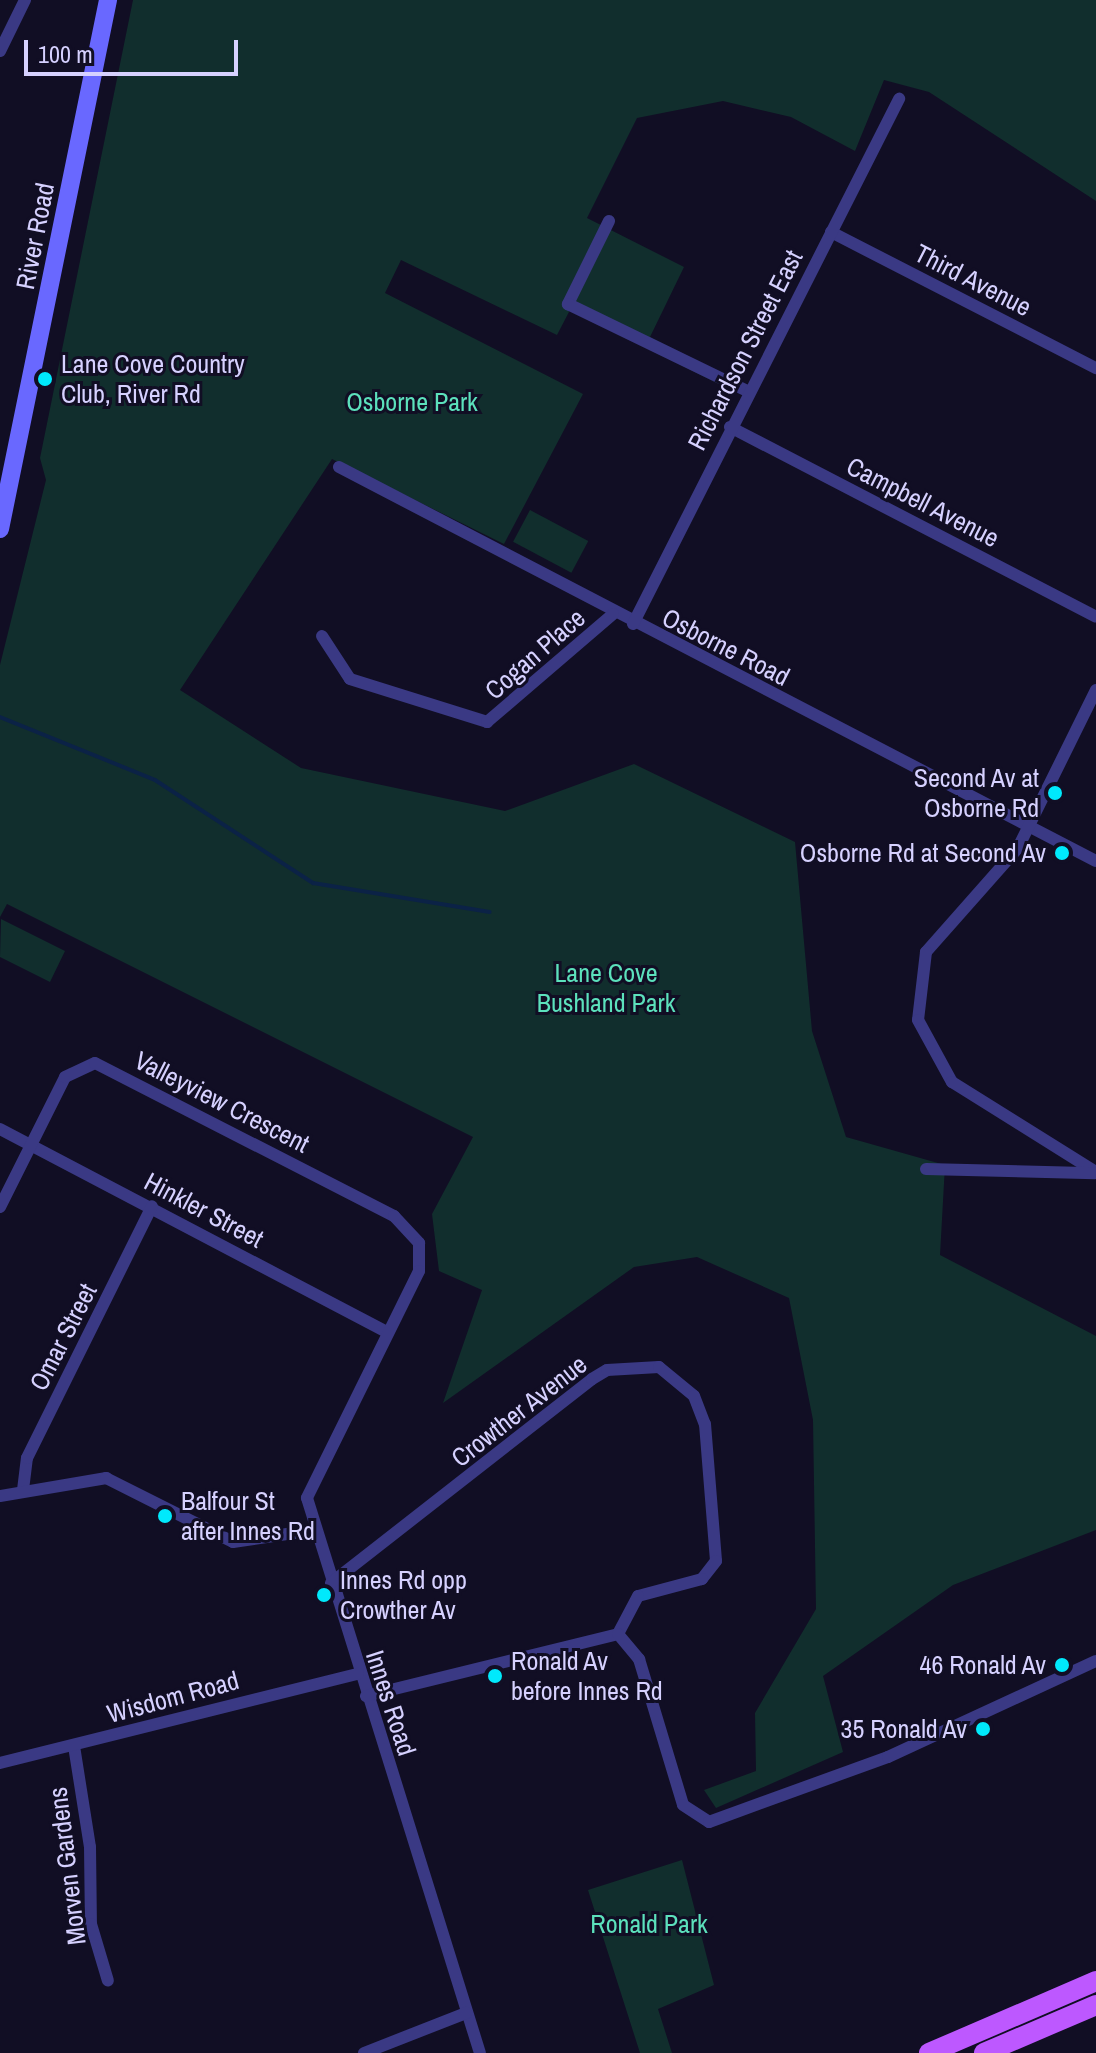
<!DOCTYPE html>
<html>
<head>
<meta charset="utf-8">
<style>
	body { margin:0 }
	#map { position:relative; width:1096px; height:2053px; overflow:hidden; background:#110e24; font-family:"Archivo Narrow",sans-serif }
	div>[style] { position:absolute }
	.green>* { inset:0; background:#112e2d; transform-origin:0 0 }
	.stream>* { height:4px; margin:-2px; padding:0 2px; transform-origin:2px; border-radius:2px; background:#0b2246 }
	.street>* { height:12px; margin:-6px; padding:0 6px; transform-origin:6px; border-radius:6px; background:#3a3984 }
	.secondary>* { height:18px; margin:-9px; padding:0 9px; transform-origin:9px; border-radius:9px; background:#6968ff }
	.primary>* { height:20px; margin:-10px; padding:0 10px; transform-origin:10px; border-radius:10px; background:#bd58ff }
	.dots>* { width:22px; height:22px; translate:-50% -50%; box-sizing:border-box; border:4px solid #110e24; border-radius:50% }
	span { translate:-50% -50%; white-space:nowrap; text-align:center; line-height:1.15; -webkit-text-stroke:6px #110e24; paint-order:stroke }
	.street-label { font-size:26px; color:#d6d1ff }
	.poi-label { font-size:26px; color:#d6d1ff }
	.left { translate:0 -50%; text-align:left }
	.right { translate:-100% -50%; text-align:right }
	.park-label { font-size:26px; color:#5ce1bc }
	.scale { position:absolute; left:24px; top:40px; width:214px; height:36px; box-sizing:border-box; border:4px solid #d6d1ff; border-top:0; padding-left:10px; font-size:24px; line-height:28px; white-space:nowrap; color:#d6d1ff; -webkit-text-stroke:6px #110e24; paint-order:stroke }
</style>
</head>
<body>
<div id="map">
	<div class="green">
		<div style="clip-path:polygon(133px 0,1096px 0,1096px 201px,929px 92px,884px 80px,855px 151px,791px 117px,723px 101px,637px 118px,587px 218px,684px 267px,650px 337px,737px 381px,733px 391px,570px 310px,557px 335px,401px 260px,385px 293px,583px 394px,504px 544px,332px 459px,180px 690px,301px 768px,505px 811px,634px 764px,795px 842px,812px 1031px,846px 1137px,945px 1165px,940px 1255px,1096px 1336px,1096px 1530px,953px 1585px,823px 1676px,843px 1752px,716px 1808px,704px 1790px,756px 1771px,755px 1713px,816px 1609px,813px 1420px,789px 1298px,697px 1257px,634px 1267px,443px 1403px,482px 1290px,439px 1271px,432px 1214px,473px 1137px,7px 904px,0 917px,0 665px,46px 480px,40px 458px)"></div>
		<div style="left:530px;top:510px;width:66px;height:36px;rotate:28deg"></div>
		<div style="clip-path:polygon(1px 919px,65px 951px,50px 982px,0 957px)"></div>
		<div style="clip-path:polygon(682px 1860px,714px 1985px,658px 2009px,672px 2053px,640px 2053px,588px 1890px)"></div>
	</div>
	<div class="stream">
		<div style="left:0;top:717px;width:167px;rotate:22.1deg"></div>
		<div style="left:155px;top:780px;width:189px;rotate:33.1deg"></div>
		<div style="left:313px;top:883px;width:179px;rotate:9.3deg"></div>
	</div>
	<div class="street">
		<div style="left:0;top:51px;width:57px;rotate:-63.9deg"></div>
		<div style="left:609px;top:221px;width:93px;rotate:116.3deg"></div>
		<div style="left:568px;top:304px;width:199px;rotate:25.9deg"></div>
		<div style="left:831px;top:232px;width:298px;rotate:27.2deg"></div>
		<div style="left:730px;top:427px;width:412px;rotate:27.4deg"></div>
		<div style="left:339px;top:467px;width:853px;rotate:27.5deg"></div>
		<div style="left:633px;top:624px;width:589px;rotate:-63.13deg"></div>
		<div style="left:322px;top:636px;width:51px;rotate:56.9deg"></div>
		<div style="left:350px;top:679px;width:144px;rotate:17.4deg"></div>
		<div style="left:487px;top:722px;width:166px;rotate:-40.6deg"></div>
		<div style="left:1096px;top:690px;width:176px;rotate:116.3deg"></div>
		<div style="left:1018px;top:848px;width:139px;rotate:131.5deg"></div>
		<div style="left:926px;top:952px;width:68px;rotate:96.7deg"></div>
		<div style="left:918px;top:1020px;width:71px;rotate:61.3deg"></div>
		<div style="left:952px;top:1082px;width:170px;rotate:32deg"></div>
		<div style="left:0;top:1129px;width:436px;rotate:27.7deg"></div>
		<div style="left:926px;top:1169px;width:169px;rotate:1.4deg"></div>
		<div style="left:0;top:1207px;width:145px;rotate:-63.4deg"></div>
		<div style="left:65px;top:1077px;width:33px;rotate:-25deg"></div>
		<div style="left:95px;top:1063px;width:336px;rotate:27.1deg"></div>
		<div style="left:394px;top:1216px;width:37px;rotate:47deg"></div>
		<div style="left:419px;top:1243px;width:28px;rotate:90deg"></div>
		<div style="left:419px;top:1271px;width:253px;rotate:116.3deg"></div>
		<div style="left:307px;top:1498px;width:581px;rotate:72.69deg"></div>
		<div style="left:23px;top:1490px;width:32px;rotate:-83deg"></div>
		<div style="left:27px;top:1458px;width:281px;rotate:-63.6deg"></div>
		<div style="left:0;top:1496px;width:108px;rotate:-9.6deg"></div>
		<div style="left:106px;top:1478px;width:142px;rotate:26.7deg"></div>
		<div style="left:233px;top:1542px;width:82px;rotate:-8.4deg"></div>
		<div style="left:331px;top:1583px;width:331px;rotate:-38deg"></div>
		<div style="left:592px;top:1379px;width:17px;rotate:-31deg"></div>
		<div style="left:607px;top:1370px;width:52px;rotate:-3.3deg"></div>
		<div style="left:659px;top:1367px;width:45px;rotate:39.6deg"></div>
		<div style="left:694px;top:1396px;width:30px;rotate:69deg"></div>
		<div style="left:705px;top:1424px;width:137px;rotate:85.4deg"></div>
		<div style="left:716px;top:1561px;width:23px;rotate:128deg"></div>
		<div style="left:702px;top:1579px;width:66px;rotate:165.1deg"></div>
		<div style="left:638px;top:1596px;width:43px;rotate:117.8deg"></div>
		<div style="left:366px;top:1696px;width:260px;rotate:-13.8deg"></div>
		<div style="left:618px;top:1634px;width:33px;rotate:50deg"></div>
		<div style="left:639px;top:1659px;width:152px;rotate:73.2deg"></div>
		<div style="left:683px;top:1805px;width:31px;rotate:33deg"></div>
		<div style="left:709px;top:1822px;width:190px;rotate:-20deg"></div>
		<div style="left:888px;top:1757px;width:229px;rotate:-24.8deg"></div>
		<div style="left:74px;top:1746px;width:102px;rotate:81deg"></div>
		<div style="left:90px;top:1847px;width:77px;rotate:89.3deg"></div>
		<div style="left:91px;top:1924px;width:59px;rotate:73.4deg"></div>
		<div style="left:0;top:1763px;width:369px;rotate:-14deg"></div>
		<div style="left:364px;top:2053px;width:110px;rotate:-21.4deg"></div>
	</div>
	<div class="secondary">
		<div style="left:0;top:529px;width:540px;rotate:-78.46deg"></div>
	</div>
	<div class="primary">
		<div style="left:929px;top:2053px;width:182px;rotate:-23.3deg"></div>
		<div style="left:984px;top:2053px;width:122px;rotate:-23.2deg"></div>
	</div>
	<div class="dots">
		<div style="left:45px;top:379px;background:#00e9fc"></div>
		<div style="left:1055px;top:793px;background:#00e9fc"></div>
		<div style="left:1062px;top:853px;background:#00e9fc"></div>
		<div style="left:165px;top:1516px;background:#00e9fc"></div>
		<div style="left:324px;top:1595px;background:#00e9fc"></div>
		<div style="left:1062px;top:1665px;background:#00e9fc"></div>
		<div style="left:495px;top:1676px;background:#00e9fc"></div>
		<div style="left:983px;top:1729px;background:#00e9fc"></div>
	</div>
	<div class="street-label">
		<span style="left:35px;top:236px;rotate:-79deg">River Road</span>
		<span style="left:973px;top:280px;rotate:27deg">Third Avenue</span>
		<span style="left:745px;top:350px;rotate:-63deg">Richardson Street East</span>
		<span style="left:923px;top:502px;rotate:27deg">Campbell Avenue</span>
		<span style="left:726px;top:647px;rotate:27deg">Osborne Road</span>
		<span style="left:535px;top:654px;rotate:-41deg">Cogan Place</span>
		<span style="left:222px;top:1102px;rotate:27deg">Valleyview Crescent</span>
		<span style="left:204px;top:1210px;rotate:28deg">Hinkler Street</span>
		<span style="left:63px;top:1337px;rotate:-63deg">Omar Street</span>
		<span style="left:519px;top:1411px;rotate:-38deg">Crowther Avenue</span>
		<span style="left:173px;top:1697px;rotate:-15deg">Wisdom Road</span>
		<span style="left:391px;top:1703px;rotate:72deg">Innes Road</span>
		<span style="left:67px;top:1866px;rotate:-97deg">Morven Gardens</span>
	</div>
	<div class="poi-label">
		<span class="left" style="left:61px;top:379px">Lane Cove Country<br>Club, River Rd</span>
		<span class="right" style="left:1039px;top:793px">Second Av at<br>Osborne Rd</span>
		<span class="right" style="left:1046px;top:853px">Osborne Rd at Second Av</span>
		<span class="left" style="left:181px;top:1516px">Balfour St<br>after Innes Rd</span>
		<span class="left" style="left:340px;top:1595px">Innes Rd opp<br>Crowther Av</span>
		<span class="left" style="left:511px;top:1676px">Ronald Av<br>before Innes Rd</span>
		<span class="right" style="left:1046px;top:1665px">46 Ronald Av</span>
		<span class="right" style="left:967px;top:1729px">35 Ronald Av</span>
	</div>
	<div class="park-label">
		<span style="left:412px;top:402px">Osborne Park</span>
		<span style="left:606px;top:988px">Lane Cove<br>Bushland Park</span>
		<span style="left:649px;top:1924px">Ronald Park</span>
	</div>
	<div class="scale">100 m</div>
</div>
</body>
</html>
